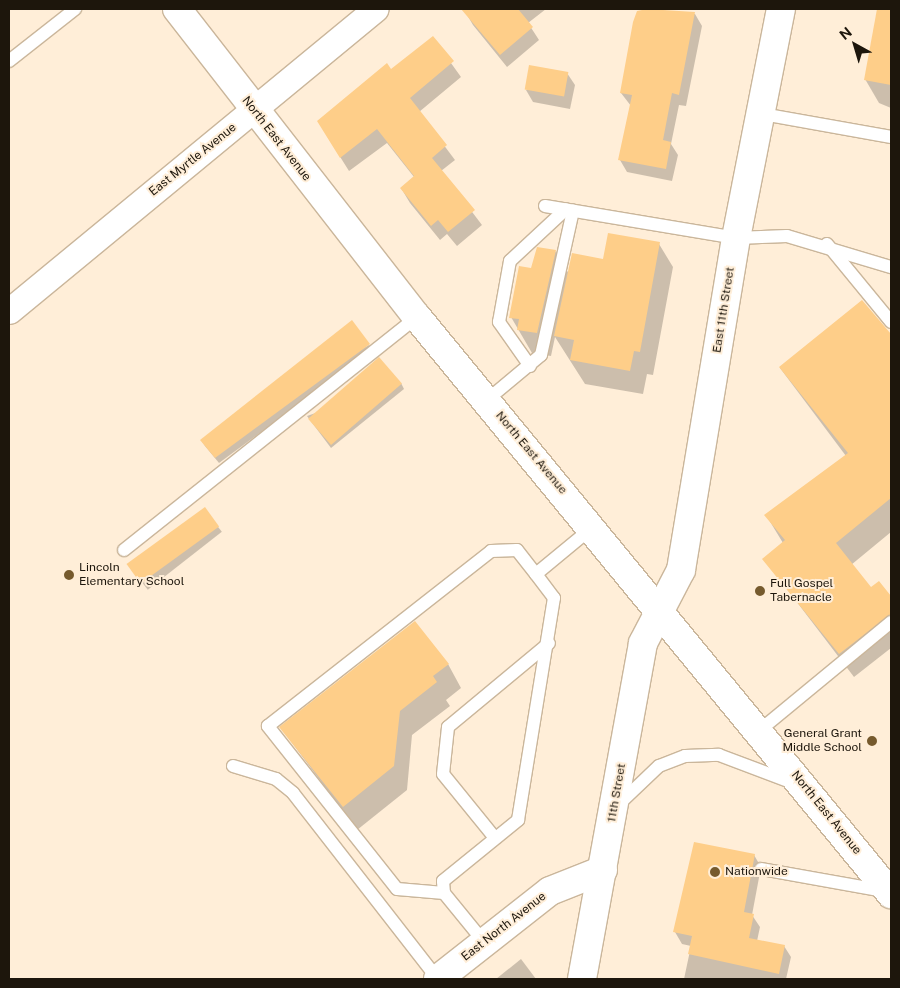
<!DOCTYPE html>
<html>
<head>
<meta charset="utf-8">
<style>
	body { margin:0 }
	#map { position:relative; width:900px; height:988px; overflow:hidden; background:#ffeed8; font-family:"Public Sans",sans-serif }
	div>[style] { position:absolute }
	.shadow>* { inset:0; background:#0003; transform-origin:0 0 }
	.building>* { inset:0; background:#fece89; transform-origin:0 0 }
	.roads { filter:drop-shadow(1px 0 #cab69b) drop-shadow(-1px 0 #cab69b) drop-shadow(0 1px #cab69b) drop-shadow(0 -1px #cab69b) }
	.service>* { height:12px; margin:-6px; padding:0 6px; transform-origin:6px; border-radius:6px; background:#fff }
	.minor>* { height:25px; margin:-12.5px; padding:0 12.5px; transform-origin:12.5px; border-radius:12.5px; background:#fff }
	.tertiary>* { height:28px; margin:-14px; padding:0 14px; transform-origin:14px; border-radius:14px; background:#fff }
	.secondary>* { height:28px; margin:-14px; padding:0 14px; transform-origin:14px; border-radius:14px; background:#fff }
	.dots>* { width:14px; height:14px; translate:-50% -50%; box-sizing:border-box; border:2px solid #ffeed8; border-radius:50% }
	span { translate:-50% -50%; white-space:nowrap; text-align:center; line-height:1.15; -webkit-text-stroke:4px #ffeed8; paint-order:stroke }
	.street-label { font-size:12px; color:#1d160c }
	.poi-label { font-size:12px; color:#1d160c }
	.left { translate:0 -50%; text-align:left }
	.right { translate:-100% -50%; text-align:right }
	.frame { position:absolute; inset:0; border:10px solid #1d160c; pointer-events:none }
	.north { position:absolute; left:830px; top:20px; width:50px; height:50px; -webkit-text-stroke:4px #ffeed8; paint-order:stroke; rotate:321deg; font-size:14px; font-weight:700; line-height:20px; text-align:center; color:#1d160c }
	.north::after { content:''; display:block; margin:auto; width:18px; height:22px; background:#1d160c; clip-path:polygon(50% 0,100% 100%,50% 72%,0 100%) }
</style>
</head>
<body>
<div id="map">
	<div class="shadow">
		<div style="clip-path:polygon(472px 9px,546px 9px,528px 23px,539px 40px,507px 67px,473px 25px,466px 13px)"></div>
		<div style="clip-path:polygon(648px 9px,695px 14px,702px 26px,686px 106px,679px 105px,671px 144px,678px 155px,672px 181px,627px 172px,620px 160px,631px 106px,621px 93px)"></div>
		<div style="clip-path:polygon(878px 9px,891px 9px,891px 108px,879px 103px,865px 79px)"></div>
		<div style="clip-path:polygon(433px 38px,461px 77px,419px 112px,455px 160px,441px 171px,482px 225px,457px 246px,447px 234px,440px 240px,410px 203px,401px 188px,414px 177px,387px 143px,349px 171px,327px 136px,391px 71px)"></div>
		<div style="clip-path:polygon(567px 73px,575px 85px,570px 109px,533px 102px,526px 90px)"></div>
		<div style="clip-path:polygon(659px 244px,673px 267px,653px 375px,647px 374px,643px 394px,585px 384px,555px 337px,551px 356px,532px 353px,511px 317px,532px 270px,555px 251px,569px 274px)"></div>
		<div style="clip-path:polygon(862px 301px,891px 337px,891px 532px,851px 565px,871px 589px,878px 583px,891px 598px,891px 648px,854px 677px,764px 559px,783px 543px,766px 515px,846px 456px,780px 368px)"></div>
		<div style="clip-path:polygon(369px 345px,372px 350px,219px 463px,205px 446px,201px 440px)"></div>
		<div style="clip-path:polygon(401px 383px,404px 389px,331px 448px,307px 416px)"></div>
		<div style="left:204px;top:509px;width:29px;height:94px;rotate:52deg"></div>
		<div style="clip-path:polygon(448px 664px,461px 688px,446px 700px,450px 706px,412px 735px,407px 790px,357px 830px,281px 728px)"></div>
		<div style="clip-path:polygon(754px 855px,761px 867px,752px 915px,760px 927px,757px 941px,784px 946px,791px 957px,786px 979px,684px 979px,691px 946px,682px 944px,675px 932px)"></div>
		<div style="clip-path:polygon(521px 959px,536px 979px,496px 979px)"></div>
	</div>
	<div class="building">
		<div style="clip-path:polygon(461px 9px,518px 9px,533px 27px,500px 55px)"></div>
		<div style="clip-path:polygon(647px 9px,695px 12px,679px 95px,672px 93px,663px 140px,671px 142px,666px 169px,618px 160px,632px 95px,620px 93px,633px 22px,637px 11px)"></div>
		<div style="clip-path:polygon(877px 9px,891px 9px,891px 85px,864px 80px)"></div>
		<div style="clip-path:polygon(433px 36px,454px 61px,410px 98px,447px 145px,432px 158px,475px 210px,448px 232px,438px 220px,431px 226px,400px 188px,414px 176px,377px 129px,340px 158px,317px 121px,387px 63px,391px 69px)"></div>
		<div style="left:529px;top:65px;width:40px;height:25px;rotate:10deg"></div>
		<div style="clip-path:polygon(608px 233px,660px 242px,640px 352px,634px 351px,630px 371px,570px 360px,574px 340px,554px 336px,572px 253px,603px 259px)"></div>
		<div style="clip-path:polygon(537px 247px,556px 250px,537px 333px,517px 330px,519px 319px,509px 318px,519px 266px,531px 268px)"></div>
		<div style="clip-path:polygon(862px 300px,891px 334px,891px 498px,836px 543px,871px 587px,879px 581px,891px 596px,891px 614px,839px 654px,762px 559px,785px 540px,764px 515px,848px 453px,779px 367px)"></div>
		<div style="clip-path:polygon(352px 320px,370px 344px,215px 458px,200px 440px)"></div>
		<div style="left:379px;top:357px;width:35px;height:94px;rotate:49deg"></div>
		<div style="left:205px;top:507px;width:24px;height:97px;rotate:54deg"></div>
		<div style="clip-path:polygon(415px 621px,449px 664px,433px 676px,437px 682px,400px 711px,394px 766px,343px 807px,279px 727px)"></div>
		<div style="clip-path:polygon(694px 842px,755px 854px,744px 912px,754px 914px,749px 938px,785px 945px,779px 974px,688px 954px,692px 936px,673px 932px)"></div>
	</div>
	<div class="roads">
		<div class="service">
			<div style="left:9px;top:61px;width:84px;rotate:-38.2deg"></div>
			<div style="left:762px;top:114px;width:131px;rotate:10.1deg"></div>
			<div style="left:545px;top:206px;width:194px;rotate:9.5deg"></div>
			<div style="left:736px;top:238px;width:51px;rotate:-2.2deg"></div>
			<div style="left:787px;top:236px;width:109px;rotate:16.6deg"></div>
			<div style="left:827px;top:244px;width:101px;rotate:50.6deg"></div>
			<div style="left:530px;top:366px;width:54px;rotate:-125.2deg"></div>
			<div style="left:499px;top:322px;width:62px;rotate:-79.8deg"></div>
			<div style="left:510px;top:261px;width:76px;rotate:-42.9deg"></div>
			<div style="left:487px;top:400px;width:70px;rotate:-39.8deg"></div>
			<div style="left:541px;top:355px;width:148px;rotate:-77.5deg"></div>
			<div style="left:124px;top:550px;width:374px;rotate:-38.5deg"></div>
			<div style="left:760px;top:730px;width:170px;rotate:-39.5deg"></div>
			<div style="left:233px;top:766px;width:45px;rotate:16.8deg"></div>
			<div style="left:276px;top:779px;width:22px;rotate:39deg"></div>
			<div style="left:293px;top:793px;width:236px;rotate:52.1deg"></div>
			<div style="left:618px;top:805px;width:57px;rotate:-43.6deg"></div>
			<div style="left:659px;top:766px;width:28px;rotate:-21deg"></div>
			<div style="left:685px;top:756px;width:34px;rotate:-2deg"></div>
			<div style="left:719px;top:755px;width:77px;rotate:20.6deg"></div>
			<div style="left:495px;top:838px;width:82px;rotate:-129.1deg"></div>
			<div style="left:443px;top:774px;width:47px;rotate:-83.9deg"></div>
			<div style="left:448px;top:727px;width:131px;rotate:-39.7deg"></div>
			<div style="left:761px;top:869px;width:125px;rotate:10.1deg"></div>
			<div style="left:444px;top:893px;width:47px;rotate:-175.1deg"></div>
			<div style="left:397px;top:889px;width:208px;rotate:-128.4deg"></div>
			<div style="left:268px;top:726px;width:283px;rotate:-38.1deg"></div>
			<div style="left:491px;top:551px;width:26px;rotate:-2deg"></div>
			<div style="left:517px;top:550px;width:31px;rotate:52deg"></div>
			<div style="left:484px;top:942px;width:63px;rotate:-129.2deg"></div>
			<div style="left:444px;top:893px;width:12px;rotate:-95deg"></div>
			<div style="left:443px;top:881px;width:97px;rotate:-39.1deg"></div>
			<div style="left:518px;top:820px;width:225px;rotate:-80.8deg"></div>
			<div style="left:554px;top:598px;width:30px;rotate:-127deg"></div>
			<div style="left:536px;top:574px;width:74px;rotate:-39.5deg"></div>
		</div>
		<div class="minor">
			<div style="left:9px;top:311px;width:475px;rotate:-39.5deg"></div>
		</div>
		<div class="tertiary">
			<div style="left:177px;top:9px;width:390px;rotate:52.1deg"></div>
			<div style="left:417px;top:317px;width:747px;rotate:50.6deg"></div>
			<div style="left:438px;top:979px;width:142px;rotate:-38.2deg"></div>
			<div style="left:550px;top:891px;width:57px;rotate:-21.6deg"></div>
		</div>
		<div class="secondary">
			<div style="left:582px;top:979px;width:341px;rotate:-79.7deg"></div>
			<div style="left:643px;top:643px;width:82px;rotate:-62.5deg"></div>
			<div style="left:681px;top:570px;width:337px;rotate:-80.6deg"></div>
			<div style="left:736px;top:238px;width:233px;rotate:-78.9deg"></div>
		</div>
	</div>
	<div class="dots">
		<div style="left:69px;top:575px;background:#765a2d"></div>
		<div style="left:760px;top:591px;background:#765a2d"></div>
		<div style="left:872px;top:741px;background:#765a2d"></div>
		<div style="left:715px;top:872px;background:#765a2d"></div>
	</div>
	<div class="street-label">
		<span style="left:276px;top:139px;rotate:52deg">North East Avenue</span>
		<span style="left:193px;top:160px;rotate:-39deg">East Myrtle Avenue</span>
		<span style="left:724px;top:310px;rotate:-81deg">East 11th Street</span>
		<span style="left:531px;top:453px;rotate:50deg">North East Avenue</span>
		<span style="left:617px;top:793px;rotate:-80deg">11th Street</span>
		<span style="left:826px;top:813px;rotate:51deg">North East Avenue</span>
		<span style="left:504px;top:927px;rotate:-38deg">East North Avenue</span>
	</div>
	<div class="poi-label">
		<span class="left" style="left:79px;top:575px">Lincoln<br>Elementary School</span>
		<span class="left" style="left:770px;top:591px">Full Gospel<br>Tabernacle</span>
		<span class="right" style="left:862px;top:741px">General Grant<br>Middle School</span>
		<span class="left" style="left:725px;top:872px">Nationwide</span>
	</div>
	<div class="frame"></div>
	<div class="north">N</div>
</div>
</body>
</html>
